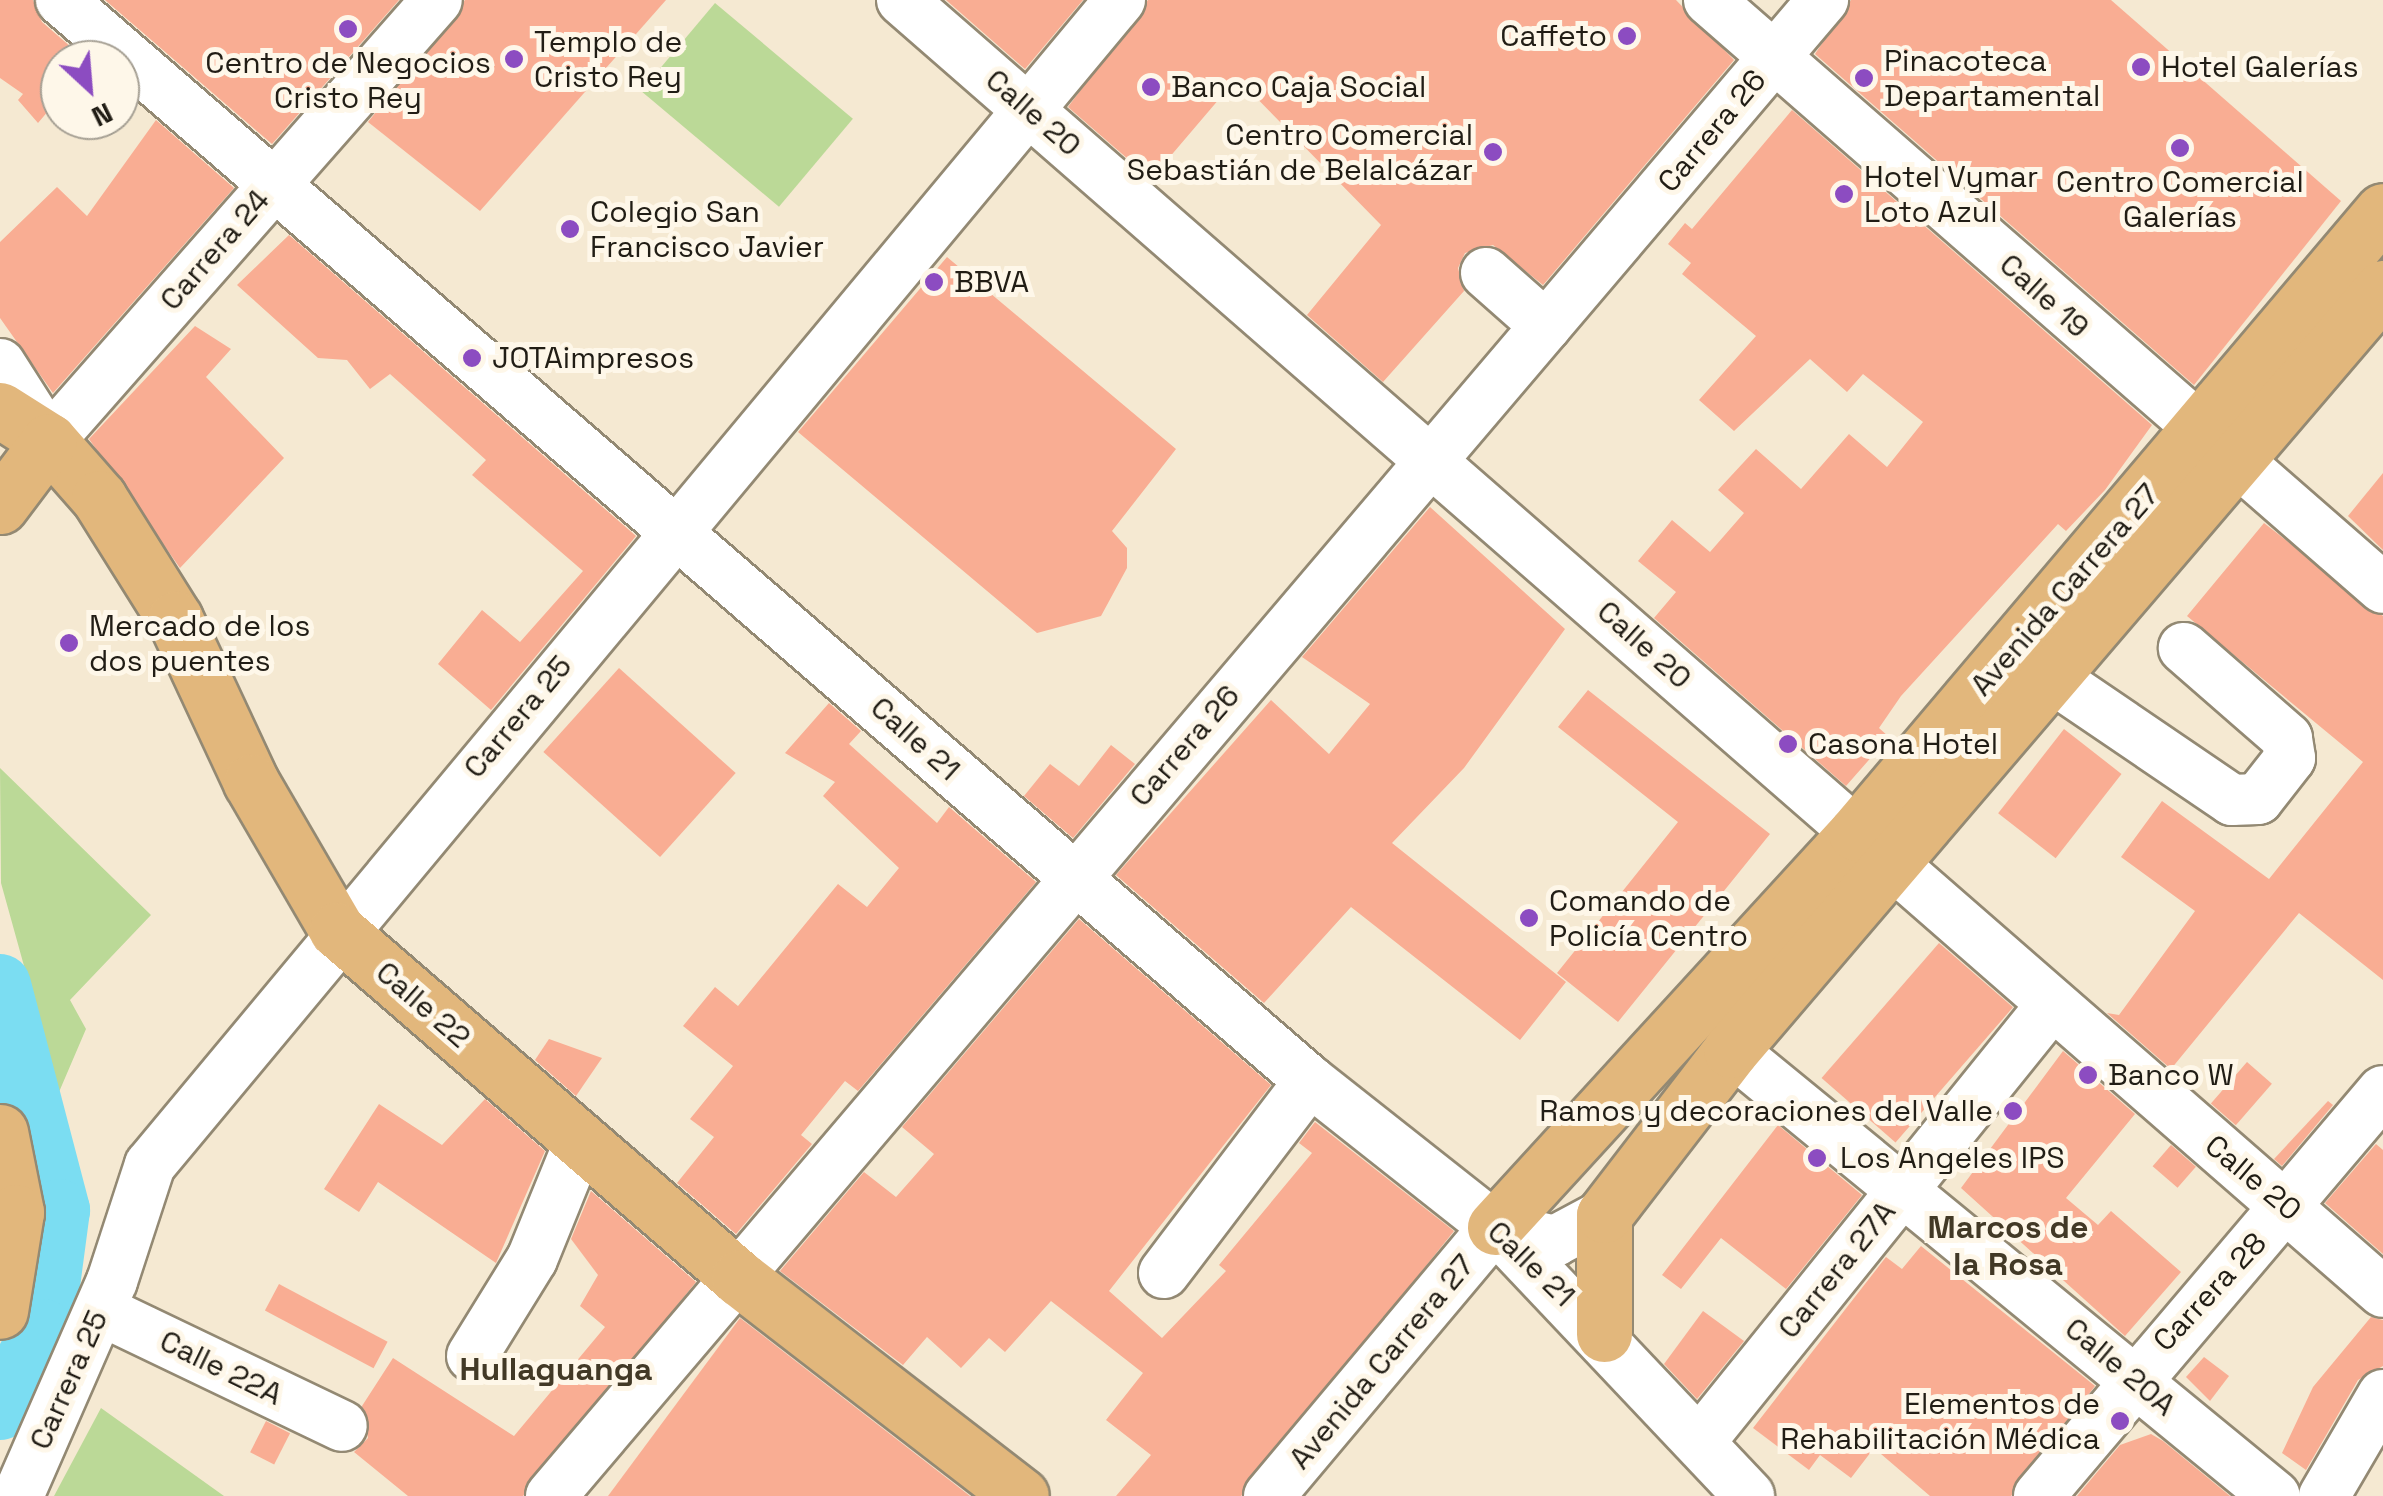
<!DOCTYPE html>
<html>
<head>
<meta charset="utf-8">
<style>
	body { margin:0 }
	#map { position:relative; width:2383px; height:1496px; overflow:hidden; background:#f5e9d2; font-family:"Space Grotesk",sans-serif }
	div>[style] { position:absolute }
	.green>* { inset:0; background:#bbd997; transform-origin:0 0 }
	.river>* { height:62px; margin:-31px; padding:0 31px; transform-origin:31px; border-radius:31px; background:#7bddf2 }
	.building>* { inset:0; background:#f9ad93; transform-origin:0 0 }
	.roads { filter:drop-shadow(2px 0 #938973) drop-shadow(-2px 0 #938973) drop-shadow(0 2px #938973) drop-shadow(0 -2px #938973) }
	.minor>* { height:50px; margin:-25px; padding:0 25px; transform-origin:25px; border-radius:25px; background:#fff }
	.major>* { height:55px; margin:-27.5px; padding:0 27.5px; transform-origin:27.5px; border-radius:27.5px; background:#e2b77c }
	.dots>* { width:28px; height:28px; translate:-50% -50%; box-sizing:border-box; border:5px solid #fef7e9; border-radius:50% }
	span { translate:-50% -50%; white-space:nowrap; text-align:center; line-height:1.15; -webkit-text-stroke:10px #fef7e9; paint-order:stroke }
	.poi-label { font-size:30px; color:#211d15 }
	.right { translate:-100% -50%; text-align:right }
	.left { translate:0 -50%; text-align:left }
	.street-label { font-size:30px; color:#211d15 }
	.neighbourhood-label { font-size:32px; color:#423926; font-weight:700 }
	.north { position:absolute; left:40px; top:40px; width:100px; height:100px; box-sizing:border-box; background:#fef7e9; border:2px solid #a6a094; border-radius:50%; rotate:154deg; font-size:28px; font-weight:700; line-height:40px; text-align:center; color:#211d15 }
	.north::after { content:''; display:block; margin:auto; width:35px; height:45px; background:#8c4cc1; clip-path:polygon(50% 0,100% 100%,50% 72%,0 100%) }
</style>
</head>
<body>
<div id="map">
	<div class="green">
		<div style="left:715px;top:3px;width:180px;height:115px;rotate:40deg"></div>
		<div style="clip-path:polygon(0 768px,151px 915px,70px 1000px,86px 1029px,59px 1092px,1px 883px)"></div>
		<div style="clip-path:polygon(101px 1408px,224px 1496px,54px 1496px)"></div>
	</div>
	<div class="river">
		<div style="left:0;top:985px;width:233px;rotate:75.3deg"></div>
		<div style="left:59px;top:1210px;width:121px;rotate:97.6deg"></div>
		<div style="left:43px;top:1330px;width:90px;rotate:118.6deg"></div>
	</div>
	<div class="building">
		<div style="clip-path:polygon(0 0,33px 0,42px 22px,86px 60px,60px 60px,60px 97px,38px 123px,18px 100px,23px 94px,0 78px)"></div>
		<div style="clip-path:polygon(105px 0,399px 0,272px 144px)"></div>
		<div style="clip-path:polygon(465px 0,666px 0,480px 211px,368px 122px)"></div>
		<div style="clip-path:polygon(946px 0,1083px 0,1025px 69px)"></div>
		<div style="clip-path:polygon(1148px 0,1676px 0,1734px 60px,1543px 285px,1493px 245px,1465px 253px,1458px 268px,1464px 291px,1383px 382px,1307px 315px,1381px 225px,1237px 78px,1151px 179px,1068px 107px)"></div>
		<div style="clip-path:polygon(1851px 0,2111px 0,2341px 201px,2194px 385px,1815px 54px)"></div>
		<div style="clip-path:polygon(1792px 110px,2152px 425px,2105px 490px,2066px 531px,2058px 524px,1901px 696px,1879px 728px,1889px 737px,1846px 786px,1654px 618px,1676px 592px,1638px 561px,1672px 520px,1710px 552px,1744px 513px,1718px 490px,1756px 449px,1801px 489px,1849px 434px,1887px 467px,1923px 422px,1863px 374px,1847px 392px,1810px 359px,1734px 431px,1699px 400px,1756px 336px,1682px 274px,1691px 263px,1668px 244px,1685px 223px,1692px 229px)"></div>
		<div style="clip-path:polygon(156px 120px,234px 188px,53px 393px,0 318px,0 242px,57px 187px,87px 216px)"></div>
		<div style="clip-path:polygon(289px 235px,636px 536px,491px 710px,438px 664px,482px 610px,520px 642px,583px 571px,472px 475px,486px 460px,390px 374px,370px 389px,347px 360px,318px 358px,237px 285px)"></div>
		<div style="clip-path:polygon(947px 257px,1176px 449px,1112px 531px,1127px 548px,1127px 568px,1101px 616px,1037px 633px,798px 432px)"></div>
		<div style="clip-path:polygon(195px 326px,231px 349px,206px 377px,284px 458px,180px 568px,89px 439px)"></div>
		<div style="clip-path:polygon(2383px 473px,2383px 550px,2348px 516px)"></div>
		<div style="clip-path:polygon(1430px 507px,1565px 629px,1464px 768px,1392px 843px,1566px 982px,1520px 1040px,1351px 907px,1264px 1003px,1116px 875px,1271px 700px,1329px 754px,1370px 704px,1302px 657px)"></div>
		<div style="clip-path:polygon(2264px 523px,2383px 616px,2383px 980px,2299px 913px,2171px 1069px,2107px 1013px,2119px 1015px,2195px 911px,2121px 857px,2162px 801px,2269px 879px,2363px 762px,2187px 616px)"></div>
		<div style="left:619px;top:668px;width:157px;height:113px;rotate:42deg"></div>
		<div style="clip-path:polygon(1588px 690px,1770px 834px,1618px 1022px,1557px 973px,1678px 822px,1558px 727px)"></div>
		<div style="clip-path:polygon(829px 703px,861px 731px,849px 744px,937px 823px,949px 807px,1036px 882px,858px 1091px,845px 1081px,801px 1135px,812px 1144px,736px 1234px,677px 1183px,714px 1137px,690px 1119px,733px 1066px,683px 1026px,715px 987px,738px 1006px,838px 884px,867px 907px,899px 868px,823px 796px,835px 782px,785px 753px)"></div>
		<div style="left:2064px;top:729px;width:73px;height:107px;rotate:38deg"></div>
		<div style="clip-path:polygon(1111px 745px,1135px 764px,1073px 838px,1024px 796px,1050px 764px,1079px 786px)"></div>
		<div style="clip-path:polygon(1079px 919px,1271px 1085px,1109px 1291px,1162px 1338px,1226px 1271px,1219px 1265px,1312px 1153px,1299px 1143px,1315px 1122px,1454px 1231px,1241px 1496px,1116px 1496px,1151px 1455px,1106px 1420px,1143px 1373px,1051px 1301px,1005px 1352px,989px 1338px,961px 1368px,927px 1337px,903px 1365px,780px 1271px,864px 1172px,896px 1197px,934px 1154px,902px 1127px)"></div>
		<div style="left:1939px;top:943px;width:98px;height:179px;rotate:41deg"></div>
		<div style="clip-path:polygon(549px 1039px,602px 1058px,576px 1096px,535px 1060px)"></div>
		<div style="clip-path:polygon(2063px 1051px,2135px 1114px,2066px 1198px,2098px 1225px,2111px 1211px,2181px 1272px,2125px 1336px,1961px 1188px)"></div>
		<div style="left:2247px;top:1062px;width:33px;height:55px;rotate:41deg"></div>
		<div style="clip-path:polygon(485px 1099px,545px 1151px,496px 1263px,378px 1182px,359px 1212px,324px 1189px,379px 1104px,442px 1145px)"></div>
		<div style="clip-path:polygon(2328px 1101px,2333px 1105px,2282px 1166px,2274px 1159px)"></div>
		<div style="clip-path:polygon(1778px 1125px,1862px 1195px,1786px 1289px,1721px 1238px,1681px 1289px,1662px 1275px)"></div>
		<div style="clip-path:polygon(2376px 1144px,2383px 1150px,2383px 1254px,2325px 1203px)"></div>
		<div style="left:2171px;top:1145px;width:33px;height:28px;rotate:41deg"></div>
		<div style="clip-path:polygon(591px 1191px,696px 1282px,523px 1496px,408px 1496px,354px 1452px,368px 1438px,362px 1406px,393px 1358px,514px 1436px,605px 1327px,580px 1306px,598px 1275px,571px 1239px)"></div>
		<div style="clip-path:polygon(1921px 1246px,2095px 1386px,2011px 1496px,1930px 1496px,1874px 1448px,1851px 1478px,1820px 1455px,1809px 1470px,1753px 1428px,1886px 1257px,1902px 1269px)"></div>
		<div style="left:279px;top:1284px;width:123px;height:30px;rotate:28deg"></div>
		<div style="clip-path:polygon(1703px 1311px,1744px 1341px,1697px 1399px,1664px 1364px)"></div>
		<div style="clip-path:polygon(2371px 1317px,2383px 1320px,2383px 1366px,2358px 1380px,2306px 1470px,2282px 1453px,2313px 1387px)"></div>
		<div style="clip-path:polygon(740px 1318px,970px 1496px,608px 1496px)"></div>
		<div style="clip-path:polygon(2204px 1357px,2229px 1376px,2210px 1401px,2186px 1377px)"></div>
		<div style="left:266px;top:1421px;width:27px;height:35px;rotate:27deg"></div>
		<div style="clip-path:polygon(2151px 1434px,2163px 1441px,2230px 1496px,2077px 1496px,2120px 1445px)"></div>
	</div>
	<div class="roads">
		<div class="minor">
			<div style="left:61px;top:0;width:1652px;rotate:40.88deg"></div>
			<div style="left:1310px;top:1081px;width:236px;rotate:38.3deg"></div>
			<div style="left:1495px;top:1227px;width:370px;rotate:46.6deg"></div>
			<div style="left:902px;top:0;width:1965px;rotate:41.1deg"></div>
			<div style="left:1709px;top:0;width:894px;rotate:41.1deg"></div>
			<div style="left:1486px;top:273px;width:80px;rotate:41.5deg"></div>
			<div style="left:0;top:364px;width:91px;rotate:57.5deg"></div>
			<div style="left:49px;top:441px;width:587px;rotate:-48.66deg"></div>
			<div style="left:2054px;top:679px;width:215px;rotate:34.2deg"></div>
			<div style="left:2232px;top:800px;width:26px;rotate:-2deg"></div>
			<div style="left:2258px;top:799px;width:52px;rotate:-52deg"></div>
			<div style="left:2290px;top:758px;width:20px;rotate:-99deg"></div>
			<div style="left:2287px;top:738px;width:137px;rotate:-138.9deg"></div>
			<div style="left:1731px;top:1050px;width:703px;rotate:39.35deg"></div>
			<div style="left:1495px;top:1227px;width:62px;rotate:13.1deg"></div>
			<div style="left:1555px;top:1241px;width:55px;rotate:-28deg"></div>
			<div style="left:1164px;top:1273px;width:241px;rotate:-52.8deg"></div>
			<div style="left:100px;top:1310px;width:268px;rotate:25.6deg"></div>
			<div style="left:472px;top:1356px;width:114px;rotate:-58.3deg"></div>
			<div style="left:532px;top:1259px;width:127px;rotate:-67.9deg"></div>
			<div style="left:1701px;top:1440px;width:556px;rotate:-51.13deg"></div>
			<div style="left:18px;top:1496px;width:235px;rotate:-66.4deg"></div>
			<div style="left:112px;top:1281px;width:122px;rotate:-71.9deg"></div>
			<div style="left:150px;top:1165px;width:1516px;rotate:-50.22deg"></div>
			<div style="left:551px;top:1496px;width:1964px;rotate:-49.63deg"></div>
			<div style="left:1269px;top:1496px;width:351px;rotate:-50deg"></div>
			<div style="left:2039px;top:1496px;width:531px;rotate:-49.66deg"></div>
			<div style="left:2324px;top:1496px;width:117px;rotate:-59.7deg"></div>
		</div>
		<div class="major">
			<div style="left:0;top:410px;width:58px;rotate:32.3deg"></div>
			<div style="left:49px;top:441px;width:76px;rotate:48.7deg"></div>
			<div style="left:99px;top:498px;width:143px;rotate:57.9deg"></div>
			<div style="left:175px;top:619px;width:180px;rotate:65deg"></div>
			<div style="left:251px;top:782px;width:171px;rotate:59.8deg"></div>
			<div style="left:337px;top:930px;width:532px;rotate:40.88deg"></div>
			<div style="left:739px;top:1278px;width:356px;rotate:37.7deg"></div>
			<div style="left:0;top:506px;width:81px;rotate:-53deg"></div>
			<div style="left:0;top:1132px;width:82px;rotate:78.7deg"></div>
			<div style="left:16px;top:1212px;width:100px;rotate:99.2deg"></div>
			<div style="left:1495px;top:1227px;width:534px;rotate:-47.5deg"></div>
			<div style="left:1856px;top:833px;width:815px;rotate:-49.73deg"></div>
			<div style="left:1604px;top:1334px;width:119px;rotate:-90deg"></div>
			<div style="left:1604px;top:1215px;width:208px;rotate:-52.4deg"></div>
			<div style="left:1731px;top:1050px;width:1003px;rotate:-49.45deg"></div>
		</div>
	</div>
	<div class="dots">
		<div style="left:348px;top:29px;background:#8c4cc1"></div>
		<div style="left:1627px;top:36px;background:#8c4cc1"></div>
		<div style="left:514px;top:59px;background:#8c4cc1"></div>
		<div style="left:2141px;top:67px;background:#8c4cc1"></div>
		<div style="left:1864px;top:78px;background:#8c4cc1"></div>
		<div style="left:1151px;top:87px;background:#8c4cc1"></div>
		<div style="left:2180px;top:148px;background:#8c4cc1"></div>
		<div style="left:1493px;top:152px;background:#8c4cc1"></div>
		<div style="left:1844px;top:194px;background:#8c4cc1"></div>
		<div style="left:570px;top:229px;background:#8c4cc1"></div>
		<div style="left:934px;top:282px;background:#8c4cc1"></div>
		<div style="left:472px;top:358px;background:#8c4cc1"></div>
		<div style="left:69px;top:643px;background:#8c4cc1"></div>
		<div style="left:1788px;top:744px;background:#8c4cc1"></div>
		<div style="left:1529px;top:918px;background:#8c4cc1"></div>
		<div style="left:2088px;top:1075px;background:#8c4cc1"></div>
		<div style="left:2013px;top:1111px;background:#8c4cc1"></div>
		<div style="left:1817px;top:1158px;background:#8c4cc1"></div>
		<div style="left:2120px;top:1421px;background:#8c4cc1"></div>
	</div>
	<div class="poi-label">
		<span class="right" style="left:1607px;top:36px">Caffeto</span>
		<span class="left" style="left:534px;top:59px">Templo de<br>Cristo Rey</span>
		<span class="left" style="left:1884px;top:78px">Pinacoteca<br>Departamental</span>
		<span style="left:348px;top:80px">Centro de Negocios<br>Cristo Rey</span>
		<span class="left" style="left:2161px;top:67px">Hotel Galerías</span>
		<span class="left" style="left:1171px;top:87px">Banco Caja Social</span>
		<span class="right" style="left:1473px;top:152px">Centro Comercial<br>Sebastián de Belalcázar</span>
		<span class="left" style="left:1864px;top:194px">Hotel Vymar<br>Loto Azul</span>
		<span style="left:2180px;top:199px">Centro Comercial<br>Galerías</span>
		<span class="left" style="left:590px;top:229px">Colegio San<br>Francisco Javier</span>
		<span class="left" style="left:954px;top:282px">BBVA</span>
		<span class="left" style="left:492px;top:358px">JOTAimpresos</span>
		<span class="left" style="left:89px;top:643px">Mercado de los<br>dos puentes</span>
		<span class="left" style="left:1808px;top:744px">Casona Hotel</span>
		<span class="left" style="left:1549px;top:918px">Comando de<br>Policía Centro</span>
		<span class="left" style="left:2108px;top:1075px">Banco W</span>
		<span class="right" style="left:1993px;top:1111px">Ramos y decoraciones del Valle</span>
		<span class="left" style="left:1840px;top:1158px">Los Angeles IPS</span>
		<span class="right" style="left:2100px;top:1421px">Elementos de<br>Rehabilitación Médica</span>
	</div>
	<div class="street-label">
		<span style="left:1033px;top:113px;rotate:41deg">Calle 20</span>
		<span style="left:1712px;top:131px;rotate:-50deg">Carrera 26</span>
		<span style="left:215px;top:250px;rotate:-49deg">Carrera 24</span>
		<span style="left:2044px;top:296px;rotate:42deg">Calle 19</span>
		<span style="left:2065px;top:590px;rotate:-49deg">Avenida Carrera 27</span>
		<span style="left:1644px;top:645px;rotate:42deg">Calle 20</span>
		<span style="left:518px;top:717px;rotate:-50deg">Carrera 25</span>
		<span style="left:915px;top:739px;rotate:42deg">Calle 21</span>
		<span style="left:1185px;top:746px;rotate:-49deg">Carrera 26</span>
		<span style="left:423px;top:1005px;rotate:41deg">Calle 22</span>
		<span style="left:2253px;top:1178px;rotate:40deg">Calle 20</span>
		<span style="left:1531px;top:1264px;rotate:44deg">Calle 21</span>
		<span style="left:1837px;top:1270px;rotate:-51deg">Carrera 27A</span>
		<span style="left:2210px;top:1292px;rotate:-47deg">Carrera 28</span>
		<span style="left:1382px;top:1362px;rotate:-50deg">Avenida Carrera 27</span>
		<span style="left:2120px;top:1367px;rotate:40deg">Calle 20A</span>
		<span style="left:221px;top:1368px;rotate:26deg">Calle 22A</span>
		<span style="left:69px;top:1380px;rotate:-66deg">Carrera 25</span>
	</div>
	<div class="neighbourhood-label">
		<span style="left:2008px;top:1246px">Marcos de<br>la Rosa</span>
		<span style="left:556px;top:1369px">Hullaguanga</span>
	</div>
	<div class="north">N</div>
</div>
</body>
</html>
